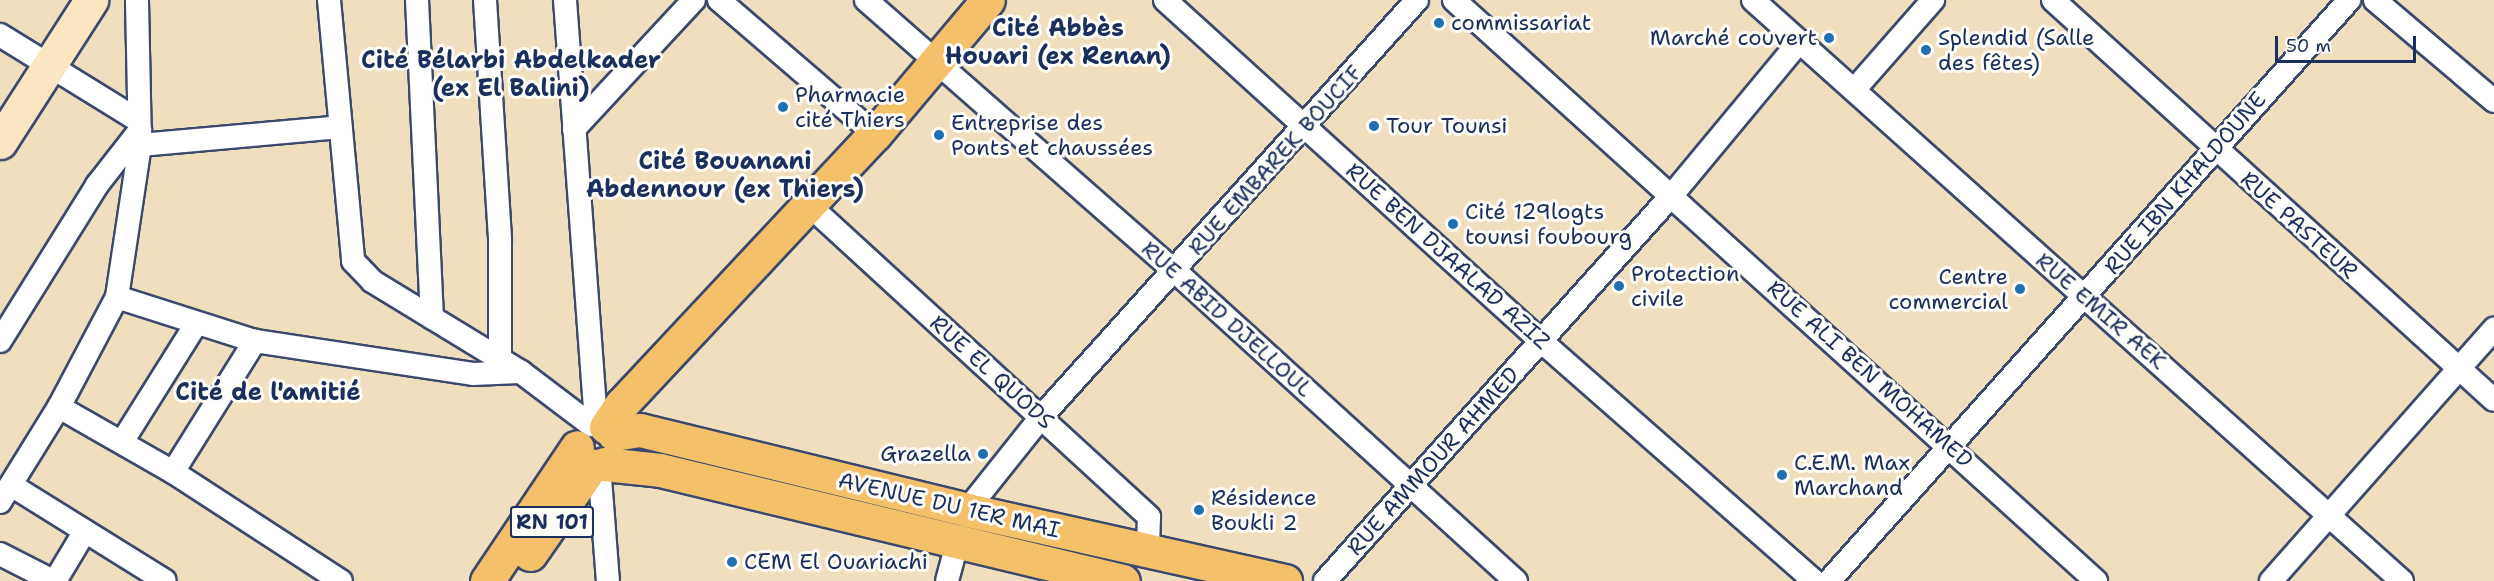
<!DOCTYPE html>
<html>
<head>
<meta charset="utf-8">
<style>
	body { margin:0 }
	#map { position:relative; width:2494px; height:581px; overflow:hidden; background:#efdfbf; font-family:"Shantell Sans",sans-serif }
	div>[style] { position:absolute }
	.roads { filter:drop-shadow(2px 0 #3b496d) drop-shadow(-2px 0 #3b496d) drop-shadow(0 2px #3b496d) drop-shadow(0 -2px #3b496d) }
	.street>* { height:22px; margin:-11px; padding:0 11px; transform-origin:11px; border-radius:11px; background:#fff }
	.secondary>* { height:33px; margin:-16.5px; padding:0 16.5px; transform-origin:16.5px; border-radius:16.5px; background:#fbe6c3 }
	.primary>* { height:33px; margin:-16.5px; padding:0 16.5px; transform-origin:16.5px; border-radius:16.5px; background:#f4c16a }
	.dots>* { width:16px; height:16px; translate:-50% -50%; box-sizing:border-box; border:3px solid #fdfcf7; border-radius:50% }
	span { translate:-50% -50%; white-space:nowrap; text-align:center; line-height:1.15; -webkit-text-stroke:6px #fdfcf7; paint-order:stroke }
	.shield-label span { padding:2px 4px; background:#fdfcf7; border:2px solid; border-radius:4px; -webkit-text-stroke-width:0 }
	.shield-label { font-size:21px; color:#1b2f5e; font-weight:700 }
	.poi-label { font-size:22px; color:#1b2f5e }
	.left { translate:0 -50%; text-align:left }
	.right { translate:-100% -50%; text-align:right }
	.street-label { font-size:22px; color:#1b2f5e }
	.neighbourhood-label { font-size:24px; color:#1b2f5e; font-weight:700 }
	.scale { position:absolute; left:2275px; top:36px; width:141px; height:27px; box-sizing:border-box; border:3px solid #1b2f5e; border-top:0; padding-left:8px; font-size:18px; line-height:21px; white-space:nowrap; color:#1b2f5e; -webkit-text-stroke:4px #fdfcf7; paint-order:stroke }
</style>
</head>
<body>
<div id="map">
	<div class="roads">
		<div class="street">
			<div style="left:329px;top:0;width:262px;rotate:84.7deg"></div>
			<div style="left:353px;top:261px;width:28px;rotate:46deg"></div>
			<div style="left:372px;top:281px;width:175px;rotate:31.4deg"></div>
			<div style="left:521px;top:372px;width:88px;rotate:37.1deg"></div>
			<div style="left:417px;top:0;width:318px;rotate:87.3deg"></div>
			<div style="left:485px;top:0;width:241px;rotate:86.4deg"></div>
			<div style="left:500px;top:241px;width:121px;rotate:90deg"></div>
			<div style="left:565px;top:0;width:425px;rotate:85.8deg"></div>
			<div style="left:719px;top:0;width:206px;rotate:40.7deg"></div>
			<div style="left:866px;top:0;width:411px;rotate:41.3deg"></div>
			<div style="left:1175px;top:271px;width:461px;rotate:42.3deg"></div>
			<div style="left:1165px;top:0;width:508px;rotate:42.21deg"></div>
			<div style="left:1541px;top:341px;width:363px;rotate:41.3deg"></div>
			<div style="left:1454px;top:0;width:866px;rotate:42.14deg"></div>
			<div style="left:1753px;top:0;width:871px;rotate:41.84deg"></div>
			<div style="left:2053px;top:0;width:595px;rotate:42.21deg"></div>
			<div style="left:2375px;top:0;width:156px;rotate:40.3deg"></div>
			<div style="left:0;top:35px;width:163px;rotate:31.7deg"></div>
			<div style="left:1854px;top:90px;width:120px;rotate:-48.7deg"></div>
			<div style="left:574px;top:129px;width:176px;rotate:-47.1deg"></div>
			<div style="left:140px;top:145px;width:201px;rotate:-5.1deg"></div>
			<div style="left:810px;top:206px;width:460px;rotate:42.5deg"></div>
			<div style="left:1149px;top:517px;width:34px;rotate:92deg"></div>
			<div style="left:117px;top:297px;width:145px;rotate:17.7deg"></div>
			<div style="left:255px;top:341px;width:220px;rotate:8.6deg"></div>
			<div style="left:473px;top:374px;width:47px;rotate:-2.4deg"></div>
			<div style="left:0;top:341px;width:184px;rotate:-58.1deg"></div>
			<div style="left:97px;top:185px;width:70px;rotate:-52deg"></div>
			<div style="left:59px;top:407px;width:131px;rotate:29.7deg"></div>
			<div style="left:173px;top:472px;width:200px;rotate:33deg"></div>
			<div style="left:122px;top:442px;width:139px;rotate:-57.9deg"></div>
			<div style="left:599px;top:465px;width:116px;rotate:85.6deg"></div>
			<div style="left:173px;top:472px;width:155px;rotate:-58deg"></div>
			<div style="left:11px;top:485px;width:181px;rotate:31.9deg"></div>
			<div style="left:0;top:502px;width:112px;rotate:-58.2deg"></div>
			<div style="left:59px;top:407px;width:124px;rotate:-62.2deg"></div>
			<div style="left:117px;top:297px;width:154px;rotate:-81.4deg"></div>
			<div style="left:140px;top:145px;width:145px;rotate:-91.2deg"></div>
			<div style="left:967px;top:510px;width:120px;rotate:-51.4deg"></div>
			<div style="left:1042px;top:416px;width:560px;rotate:-47.97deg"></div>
			<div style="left:0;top:554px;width:59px;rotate:27deg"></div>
			<div style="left:55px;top:581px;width:58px;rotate:-59deg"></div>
			<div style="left:947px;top:581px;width:42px;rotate:-75deg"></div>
			<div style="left:1325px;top:581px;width:519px;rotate:-48.05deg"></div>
			<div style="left:1672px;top:195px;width:199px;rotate:-50.3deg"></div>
			<div style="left:1829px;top:581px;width:780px;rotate:-48.17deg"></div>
			<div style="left:2271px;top:581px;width:337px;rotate:-48.5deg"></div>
		</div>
		<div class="secondary">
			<div style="left:0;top:142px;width:169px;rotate:-57.3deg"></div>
		</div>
		<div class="primary">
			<div style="left:606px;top:427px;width:27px;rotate:-56deg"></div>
			<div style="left:621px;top:405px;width:371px;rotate:-46.9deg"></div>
			<div style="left:875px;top:134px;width:175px;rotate:-49.9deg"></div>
			<div style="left:614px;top:434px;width:26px;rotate:-9deg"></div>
			<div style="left:640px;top:430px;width:337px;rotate:13.7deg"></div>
			<div style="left:967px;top:510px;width:326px;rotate:12.6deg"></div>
			<div style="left:604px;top:464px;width:56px;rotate:6.1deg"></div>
			<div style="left:660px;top:470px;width:476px;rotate:13.5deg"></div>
			<div style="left:530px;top:554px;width:108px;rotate:-55.1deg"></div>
			<div style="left:487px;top:581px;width:161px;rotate:-56.1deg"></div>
		</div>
	</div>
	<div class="dots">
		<div style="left:1439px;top:23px;background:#1f6fb2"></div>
		<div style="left:1829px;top:38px;background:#1f6fb2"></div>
		<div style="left:1926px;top:50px;background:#1f6fb2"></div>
		<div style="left:783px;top:107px;background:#1f6fb2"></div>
		<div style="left:1374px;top:126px;background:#1f6fb2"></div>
		<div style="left:939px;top:135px;background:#1f6fb2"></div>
		<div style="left:1453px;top:224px;background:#1f6fb2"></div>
		<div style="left:1619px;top:286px;background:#1f6fb2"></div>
		<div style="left:2020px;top:289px;background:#1f6fb2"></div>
		<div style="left:983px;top:454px;background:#1f6fb2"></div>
		<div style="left:1782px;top:475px;background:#1f6fb2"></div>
		<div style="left:1199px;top:510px;background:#1f6fb2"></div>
		<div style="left:732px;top:562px;background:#1f6fb2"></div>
	</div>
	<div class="shield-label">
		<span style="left:552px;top:522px">RN 101</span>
	</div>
	<div class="poi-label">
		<span class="left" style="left:1451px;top:23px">commissariat</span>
		<span class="left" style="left:1938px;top:50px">Splendid (Salle<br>des fêtes)</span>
		<span class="right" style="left:1817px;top:38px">Marché couvert</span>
		<span class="left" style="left:795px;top:107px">Pharmacie<br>cité Thiers</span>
		<span class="left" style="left:951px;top:135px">Entreprise des<br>Ponts et chaussées</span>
		<span class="left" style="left:1386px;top:126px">Tour Tounsi</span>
		<span class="left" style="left:1465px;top:224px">Cité 129logts<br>tounsi foubourg</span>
		<span class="left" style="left:1631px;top:286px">Protection<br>civile</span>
		<span class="right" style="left:2008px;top:289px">Centre<br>commercial</span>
		<span class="right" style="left:971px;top:454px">Grazella</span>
		<span class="left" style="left:1794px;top:475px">C.E.M. Max<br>Marchand</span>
		<span class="left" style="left:1211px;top:510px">Résidence<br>Boukli 2</span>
		<span class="left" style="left:744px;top:562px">CEM El Ouariachi</span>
	</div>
	<div class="street-label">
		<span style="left:1275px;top:160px;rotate:-48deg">RUE EMBAREK BOUCIF</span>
		<span style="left:2185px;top:183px;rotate:-49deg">RUE IBN KHALDOUNE</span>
		<span style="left:2299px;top:225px;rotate:42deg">RUE PASTEUR</span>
		<span style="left:1448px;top:256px;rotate:42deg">RUE BEN DJAALAD AZIZ</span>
		<span style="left:2101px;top:311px;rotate:41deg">RUE EMIR AEK</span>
		<span style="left:1227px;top:319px;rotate:42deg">RUE ABID DJELLOUL</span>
		<span style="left:992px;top:372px;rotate:42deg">RUE EL QUODS</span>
		<span style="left:1870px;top:374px;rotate:42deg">RUE ALI BEN MOHAMED</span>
		<span style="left:1433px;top:461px;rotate:-48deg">RUE AMMOUR AHMED</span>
		<span style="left:949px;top:505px;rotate:13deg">AVENUE DU 1ER MAI</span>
	</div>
	<div class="neighbourhood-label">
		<span style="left:1058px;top:43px">Cité Abbès<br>Houari (ex Renan)</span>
		<span style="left:511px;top:75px">Cité Bélarbi Abdelkader<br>(ex El Balini)</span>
		<span style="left:725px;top:176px">Cité Bouanani<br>Abdennour (ex Thiers)</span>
		<span style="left:268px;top:393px">Cité de l'amitié</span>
	</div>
	<div class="scale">50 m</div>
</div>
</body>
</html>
